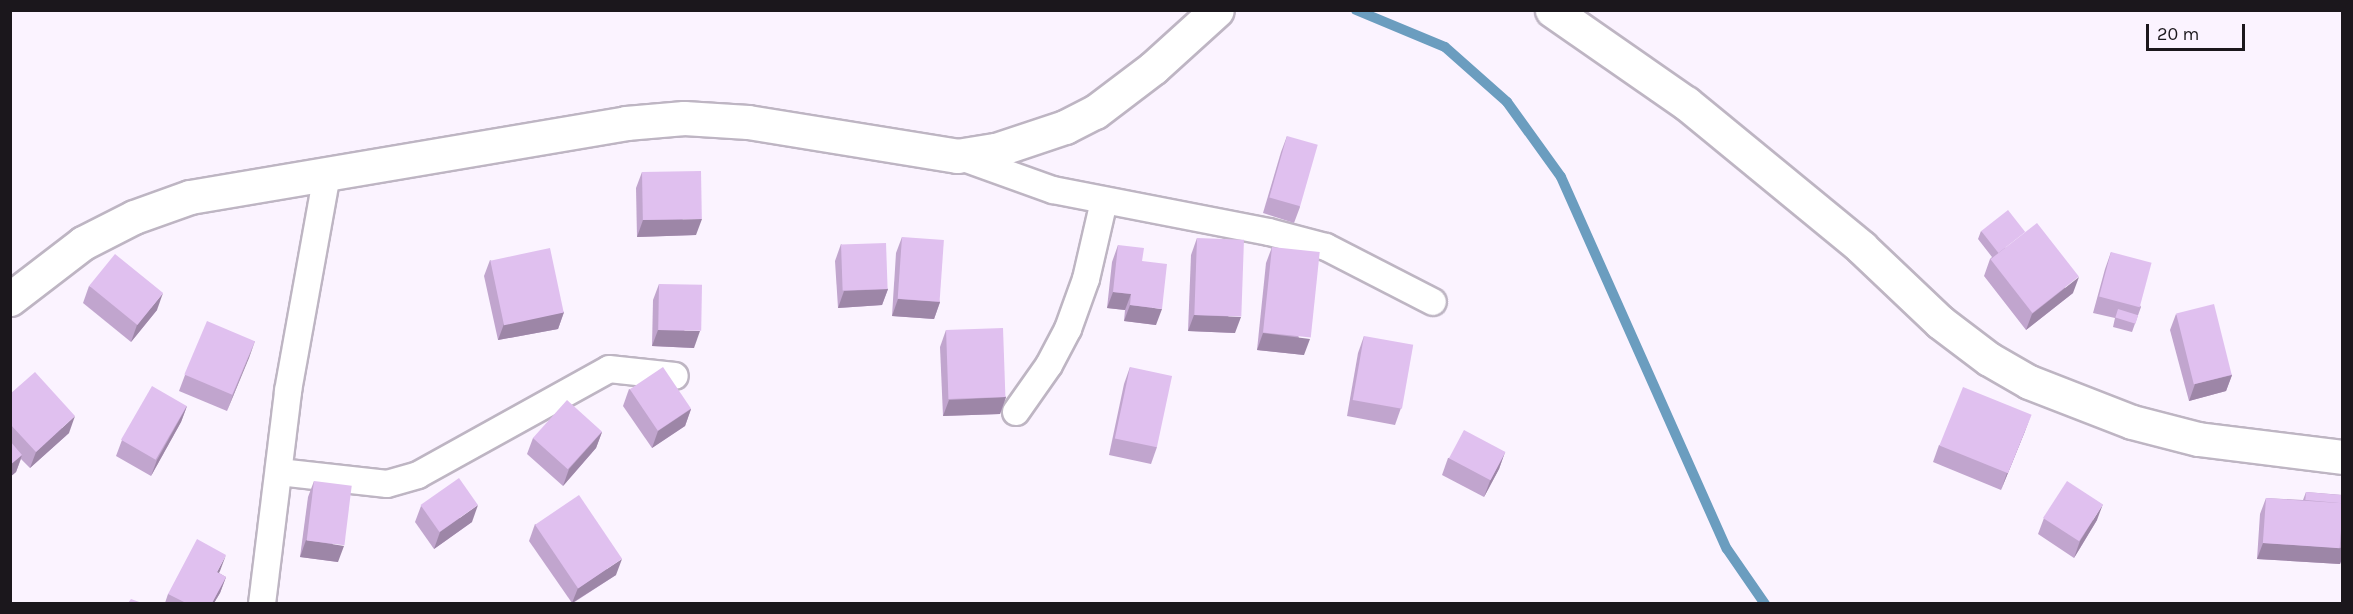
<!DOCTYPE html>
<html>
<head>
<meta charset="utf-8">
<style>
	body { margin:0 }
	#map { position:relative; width:2353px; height:614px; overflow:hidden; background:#fbf3ff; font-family:Karla,sans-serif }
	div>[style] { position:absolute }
	.stream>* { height:10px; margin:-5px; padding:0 5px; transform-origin:5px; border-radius:5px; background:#6b9dbf }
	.roads { filter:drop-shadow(2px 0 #beb5c3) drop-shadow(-2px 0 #beb5c3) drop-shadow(0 2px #beb5c3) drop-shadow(0 -2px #beb5c3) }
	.street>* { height:26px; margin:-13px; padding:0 13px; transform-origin:13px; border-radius:13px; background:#fff }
	.secondary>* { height:33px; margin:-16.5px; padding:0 16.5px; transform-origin:16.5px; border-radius:16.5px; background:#fff }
	.wall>* { inset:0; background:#c1a5ce }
	.shaded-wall>* { inset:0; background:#9d86a7 }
	.building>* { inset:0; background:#e0c0ef; transform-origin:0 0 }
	span { translate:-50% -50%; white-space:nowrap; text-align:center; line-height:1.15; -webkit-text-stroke:5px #fbf3ff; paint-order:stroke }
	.frame { position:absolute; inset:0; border:12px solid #1b171c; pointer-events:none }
	.scale { position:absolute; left:2146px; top:24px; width:99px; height:27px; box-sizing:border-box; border:3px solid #1b171c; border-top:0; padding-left:8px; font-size:18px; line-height:21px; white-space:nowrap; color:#1b171c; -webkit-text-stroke:4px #fbf3ff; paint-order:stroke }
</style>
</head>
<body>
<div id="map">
	<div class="stream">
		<div style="left:1356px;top:10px;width:96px;rotate:22.6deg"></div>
		<div style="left:1445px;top:47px;width:83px;rotate:41.6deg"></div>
		<div style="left:1507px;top:102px;width:92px;rotate:54.2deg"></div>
		<div style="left:1561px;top:177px;width:407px;rotate:66deg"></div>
		<div style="left:1727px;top:549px;width:67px;rotate:55.4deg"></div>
	</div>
	<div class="roads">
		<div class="street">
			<div style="left:958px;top:156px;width:101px;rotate:19.7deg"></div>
			<div style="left:1053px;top:190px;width:220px;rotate:11deg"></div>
			<div style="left:1269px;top:232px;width:59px;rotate:14.7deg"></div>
			<div style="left:1326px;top:247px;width:120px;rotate:27.2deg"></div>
			<div style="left:1016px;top:412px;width:57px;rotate:-54.9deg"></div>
			<div style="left:1049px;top:365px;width:41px;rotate:-62.2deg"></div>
			<div style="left:1068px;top:329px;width:53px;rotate:-70.2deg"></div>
			<div style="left:1086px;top:279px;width:80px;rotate:-77deg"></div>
			<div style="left:279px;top:472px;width:109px;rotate:6.3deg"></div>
			<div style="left:387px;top:484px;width:32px;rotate:-16deg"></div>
			<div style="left:418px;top:475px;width:218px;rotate:-29deg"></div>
			<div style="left:609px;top:369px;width:66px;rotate:6.1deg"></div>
			<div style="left:262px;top:604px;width:215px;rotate:-83deg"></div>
			<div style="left:288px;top:391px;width:220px;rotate:-79.8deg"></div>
		</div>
		<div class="secondary">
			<div style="left:1552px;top:10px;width:163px;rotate:34.8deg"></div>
			<div style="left:1686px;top:103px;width:227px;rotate:39.4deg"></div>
			<div style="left:1861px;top:247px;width:109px;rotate:43.5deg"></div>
			<div style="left:1940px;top:322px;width:61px;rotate:37.1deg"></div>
			<div style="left:1989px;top:359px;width:46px;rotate:29.9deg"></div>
			<div style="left:2029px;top:382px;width:110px;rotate:21.2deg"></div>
			<div style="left:2132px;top:422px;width:68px;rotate:14.4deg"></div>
			<div style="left:2198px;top:439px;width:145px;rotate:7.1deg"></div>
			<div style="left:10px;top:299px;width:92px;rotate:-37.5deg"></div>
			<div style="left:83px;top:243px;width:57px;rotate:-27deg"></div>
			<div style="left:134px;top:217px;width:59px;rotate:-19.7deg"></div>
			<div style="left:190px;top:197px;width:442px;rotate:-9.6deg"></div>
			<div style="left:626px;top:123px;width:58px;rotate:-4.9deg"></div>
			<div style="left:684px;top:118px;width:64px;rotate:3.6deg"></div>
			<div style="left:748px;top:122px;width:212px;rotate:9.2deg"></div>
			<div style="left:957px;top:156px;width:39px;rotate:-9deg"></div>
			<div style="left:996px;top:150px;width:73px;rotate:-18.4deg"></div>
			<div style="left:1065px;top:127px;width:34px;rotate:-27deg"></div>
			<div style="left:1095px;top:112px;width:73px;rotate:-37.2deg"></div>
			<div style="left:1153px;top:68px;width:86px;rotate:-42.2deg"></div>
		</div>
	</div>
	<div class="wall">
		<div style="clip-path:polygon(1287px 136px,1300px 207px,1294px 223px,1263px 213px,1281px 152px)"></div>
		<div style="clip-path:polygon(642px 172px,696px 235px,637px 237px,636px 188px)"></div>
		<div style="clip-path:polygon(1981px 231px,2073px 293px,2026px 330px,1984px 276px,1990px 259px,1992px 257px,1978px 239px)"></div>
		<div style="clip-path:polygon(902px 237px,940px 302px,934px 319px,892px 316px,896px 253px)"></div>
		<div style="clip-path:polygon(1197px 238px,1235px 333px,1188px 331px,1191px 255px)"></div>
		<div style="clip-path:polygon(841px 244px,888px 289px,882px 305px,838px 308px,835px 261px)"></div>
		<div style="clip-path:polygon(1118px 245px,1142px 261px,1156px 325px,1124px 321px,1125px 310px,1107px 308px,1112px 262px)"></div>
		<div style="clip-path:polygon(1272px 247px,1304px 355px,1257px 350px,1266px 263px)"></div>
		<div style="clip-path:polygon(2111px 252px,2141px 307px,2132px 332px,2113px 327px,2115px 318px,2093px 313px,2105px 269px)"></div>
		<div style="clip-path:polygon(490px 260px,564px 312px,558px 329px,498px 340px,484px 276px)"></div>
		<div style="clip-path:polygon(659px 284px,694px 348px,652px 346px,653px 300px)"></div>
		<div style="clip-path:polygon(89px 286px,157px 310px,131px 342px,83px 303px)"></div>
		<div style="clip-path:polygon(2176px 314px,2232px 375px,2226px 391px,2189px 401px,2170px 330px)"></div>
		<div style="clip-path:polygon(946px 330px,1006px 397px,1000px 414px,943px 416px,940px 347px)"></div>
		<div style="clip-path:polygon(1364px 336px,1401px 408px,1395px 425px,1347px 416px,1358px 353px)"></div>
		<div style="clip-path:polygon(255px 341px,227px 411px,179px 391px,185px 375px)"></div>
		<div style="clip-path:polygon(1130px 367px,1157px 447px,1151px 464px,1109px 455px,1124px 384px)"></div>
		<div style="clip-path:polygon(629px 389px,691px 409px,685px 426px,652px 448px,623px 406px)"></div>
		<div style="clip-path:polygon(10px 394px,69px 433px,30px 468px,21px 459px,16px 472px,10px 477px)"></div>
		<div style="clip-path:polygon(187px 406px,181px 422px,151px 476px,116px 456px,122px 440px)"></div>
		<div style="clip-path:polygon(2025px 431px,2001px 490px,1933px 462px,1939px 445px)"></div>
		<div style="clip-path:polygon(602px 432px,596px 448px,563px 486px,527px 454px,533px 438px)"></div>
		<div style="clip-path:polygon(1505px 452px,1499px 469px,1484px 497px,1442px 475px,1448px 458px)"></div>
		<div style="clip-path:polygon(314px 481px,338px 562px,300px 557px,308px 497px)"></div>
		<div style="clip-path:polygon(2306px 492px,2343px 495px,2343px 556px,2340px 564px,2257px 559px,2260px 514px,2266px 498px,2303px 500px)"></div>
		<div style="clip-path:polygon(421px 506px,472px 522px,434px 549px,415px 522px)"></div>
		<div style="clip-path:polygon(2044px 518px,2097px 520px,2074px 558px,2038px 534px)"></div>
		<div style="clip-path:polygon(535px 524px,616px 575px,573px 603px,572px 603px,529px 541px)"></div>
		<div style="clip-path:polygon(219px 573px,226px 577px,220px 593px,214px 603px,165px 603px,168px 594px)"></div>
	</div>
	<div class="shaded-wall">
		<div style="clip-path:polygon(702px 219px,696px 235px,637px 237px,643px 220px)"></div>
		<div style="clip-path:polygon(2079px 277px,2073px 293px,2026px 330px,2032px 314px)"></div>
		<div style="clip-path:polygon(888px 289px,882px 305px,838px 308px,844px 291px)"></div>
		<div style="clip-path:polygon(1113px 292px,1131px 294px,1125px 310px,1107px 308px)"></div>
		<div style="clip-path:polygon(163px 293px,157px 310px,131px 342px,137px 325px)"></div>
		<div style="clip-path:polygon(898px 299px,940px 302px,934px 319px,892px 316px)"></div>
		<div style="clip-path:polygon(1130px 305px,1162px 309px,1156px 325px,1124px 321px)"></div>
		<div style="clip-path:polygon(564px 312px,558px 329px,498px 340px,504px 324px)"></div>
		<div style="clip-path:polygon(1194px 315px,1241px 317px,1235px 333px,1188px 331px)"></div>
		<div style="clip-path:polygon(658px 330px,700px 331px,694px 348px,652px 346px)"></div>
		<div style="clip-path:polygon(1263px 333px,1310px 339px,1304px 355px,1257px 350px)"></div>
		<div style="clip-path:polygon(255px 341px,249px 358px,227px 411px,233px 395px)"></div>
		<div style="clip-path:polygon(2232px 375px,2226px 391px,2189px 401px,2195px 384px)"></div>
		<div style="clip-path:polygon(1006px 397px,1000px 414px,943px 416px,949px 400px)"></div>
		<div style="clip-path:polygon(187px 406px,181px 422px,151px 476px,157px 460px)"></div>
		<div style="clip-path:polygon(691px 409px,685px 426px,652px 448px,658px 431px)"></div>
		<div style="clip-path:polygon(2031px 415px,2025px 431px,2001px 490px,2007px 473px)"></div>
		<div style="clip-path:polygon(75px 416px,69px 433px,30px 468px,36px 452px)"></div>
		<div style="clip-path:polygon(602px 432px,596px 448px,563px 486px,569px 469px)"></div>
		<div style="clip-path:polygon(1505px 452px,1499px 469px,1484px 497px,1490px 481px)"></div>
		<div style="clip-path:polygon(22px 455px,16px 472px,10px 477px,10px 465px)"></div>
		<div style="clip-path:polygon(2103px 504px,2097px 520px,2074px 558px,2080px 541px)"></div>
		<div style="clip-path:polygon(478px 505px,472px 522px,434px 549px,440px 532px)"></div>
		<div style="clip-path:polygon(306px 540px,344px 546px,338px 562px,300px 557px)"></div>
		<div style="clip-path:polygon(2263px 543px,2343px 548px,2343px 556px,2340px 564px,2257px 559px)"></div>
		<div style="clip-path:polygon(226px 555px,220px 571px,211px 588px,217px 572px)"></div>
		<div style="clip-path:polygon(622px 559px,616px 575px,572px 603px,578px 588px)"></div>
		<div style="clip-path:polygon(226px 577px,220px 593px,214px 603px,212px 603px)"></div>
	</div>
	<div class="building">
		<div style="left:1287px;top:136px;width:32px;height:64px;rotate:16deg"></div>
		<div style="left:701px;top:171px;width:48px;height:59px;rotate:89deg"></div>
		<div style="left:2008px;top:210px;width:28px;height:34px;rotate:52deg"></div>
		<div style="left:2037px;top:223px;width:68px;height:59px;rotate:52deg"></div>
		<div style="left:902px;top:237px;width:42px;height:62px;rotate:4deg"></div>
		<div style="left:1197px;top:238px;width:47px;height:77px;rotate:2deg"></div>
		<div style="left:886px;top:243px;width:46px;height:45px;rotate:88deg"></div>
		<div style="clip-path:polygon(1118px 245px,1144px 248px,1142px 261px,1167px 264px,1162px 309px,1130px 305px,1131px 294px,1113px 292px)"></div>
		<div style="left:1272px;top:247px;width:48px;height:86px;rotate:6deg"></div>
		<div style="left:550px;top:248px;width:66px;height:61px;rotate:78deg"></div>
		<div style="left:2111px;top:252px;width:42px;height:46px;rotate:15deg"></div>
		<div style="left:115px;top:254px;width:62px;height:41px;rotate:39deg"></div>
		<div style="left:659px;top:284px;width:43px;height:46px;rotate:1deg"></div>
		<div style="left:2214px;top:304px;width:73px;height:39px;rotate:76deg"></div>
		<div style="left:2118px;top:309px;width:21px;height:9px;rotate:17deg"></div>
		<div style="left:207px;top:321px;width:52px;height:58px;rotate:23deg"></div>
		<div style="left:1003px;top:328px;width:69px;height:57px;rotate:88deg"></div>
		<div style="left:1364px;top:336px;width:50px;height:65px;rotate:10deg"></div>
		<div style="left:663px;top:367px;width:50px;height:40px;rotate:56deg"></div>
		<div style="left:1130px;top:367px;width:43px;height:73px;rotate:12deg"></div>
		<div style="clip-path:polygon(35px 372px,75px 416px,36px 452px,10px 424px,10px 394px)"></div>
		<div style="left:152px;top:386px;width:40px;height:62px;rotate:30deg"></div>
		<div style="left:1963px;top:387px;width:74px;height:63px;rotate:22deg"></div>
		<div style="left:567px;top:400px;width:47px;height:51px;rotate:42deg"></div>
		<div style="left:1464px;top:430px;width:47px;height:32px;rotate:28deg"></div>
		<div style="clip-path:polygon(10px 441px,22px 455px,10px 465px)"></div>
		<div style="left:459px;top:478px;width:33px;height:47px;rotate:55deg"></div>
		<div style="left:314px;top:481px;width:38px;height:60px;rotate:7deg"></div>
		<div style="left:2067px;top:481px;width:43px;height:44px;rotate:33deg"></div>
		<div style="left:2306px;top:492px;width:37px;height:8px;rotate:5deg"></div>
		<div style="left:579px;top:495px;width:77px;height:53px;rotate:56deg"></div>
		<div style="left:2266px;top:498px;width:77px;height:45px;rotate:4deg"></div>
		<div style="clip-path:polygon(197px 539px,226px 555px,217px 572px,226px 577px,212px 603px,186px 603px,168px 594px)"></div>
		<div style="clip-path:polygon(131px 599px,142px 603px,128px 603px)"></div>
	</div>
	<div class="frame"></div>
	<div class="scale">20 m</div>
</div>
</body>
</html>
